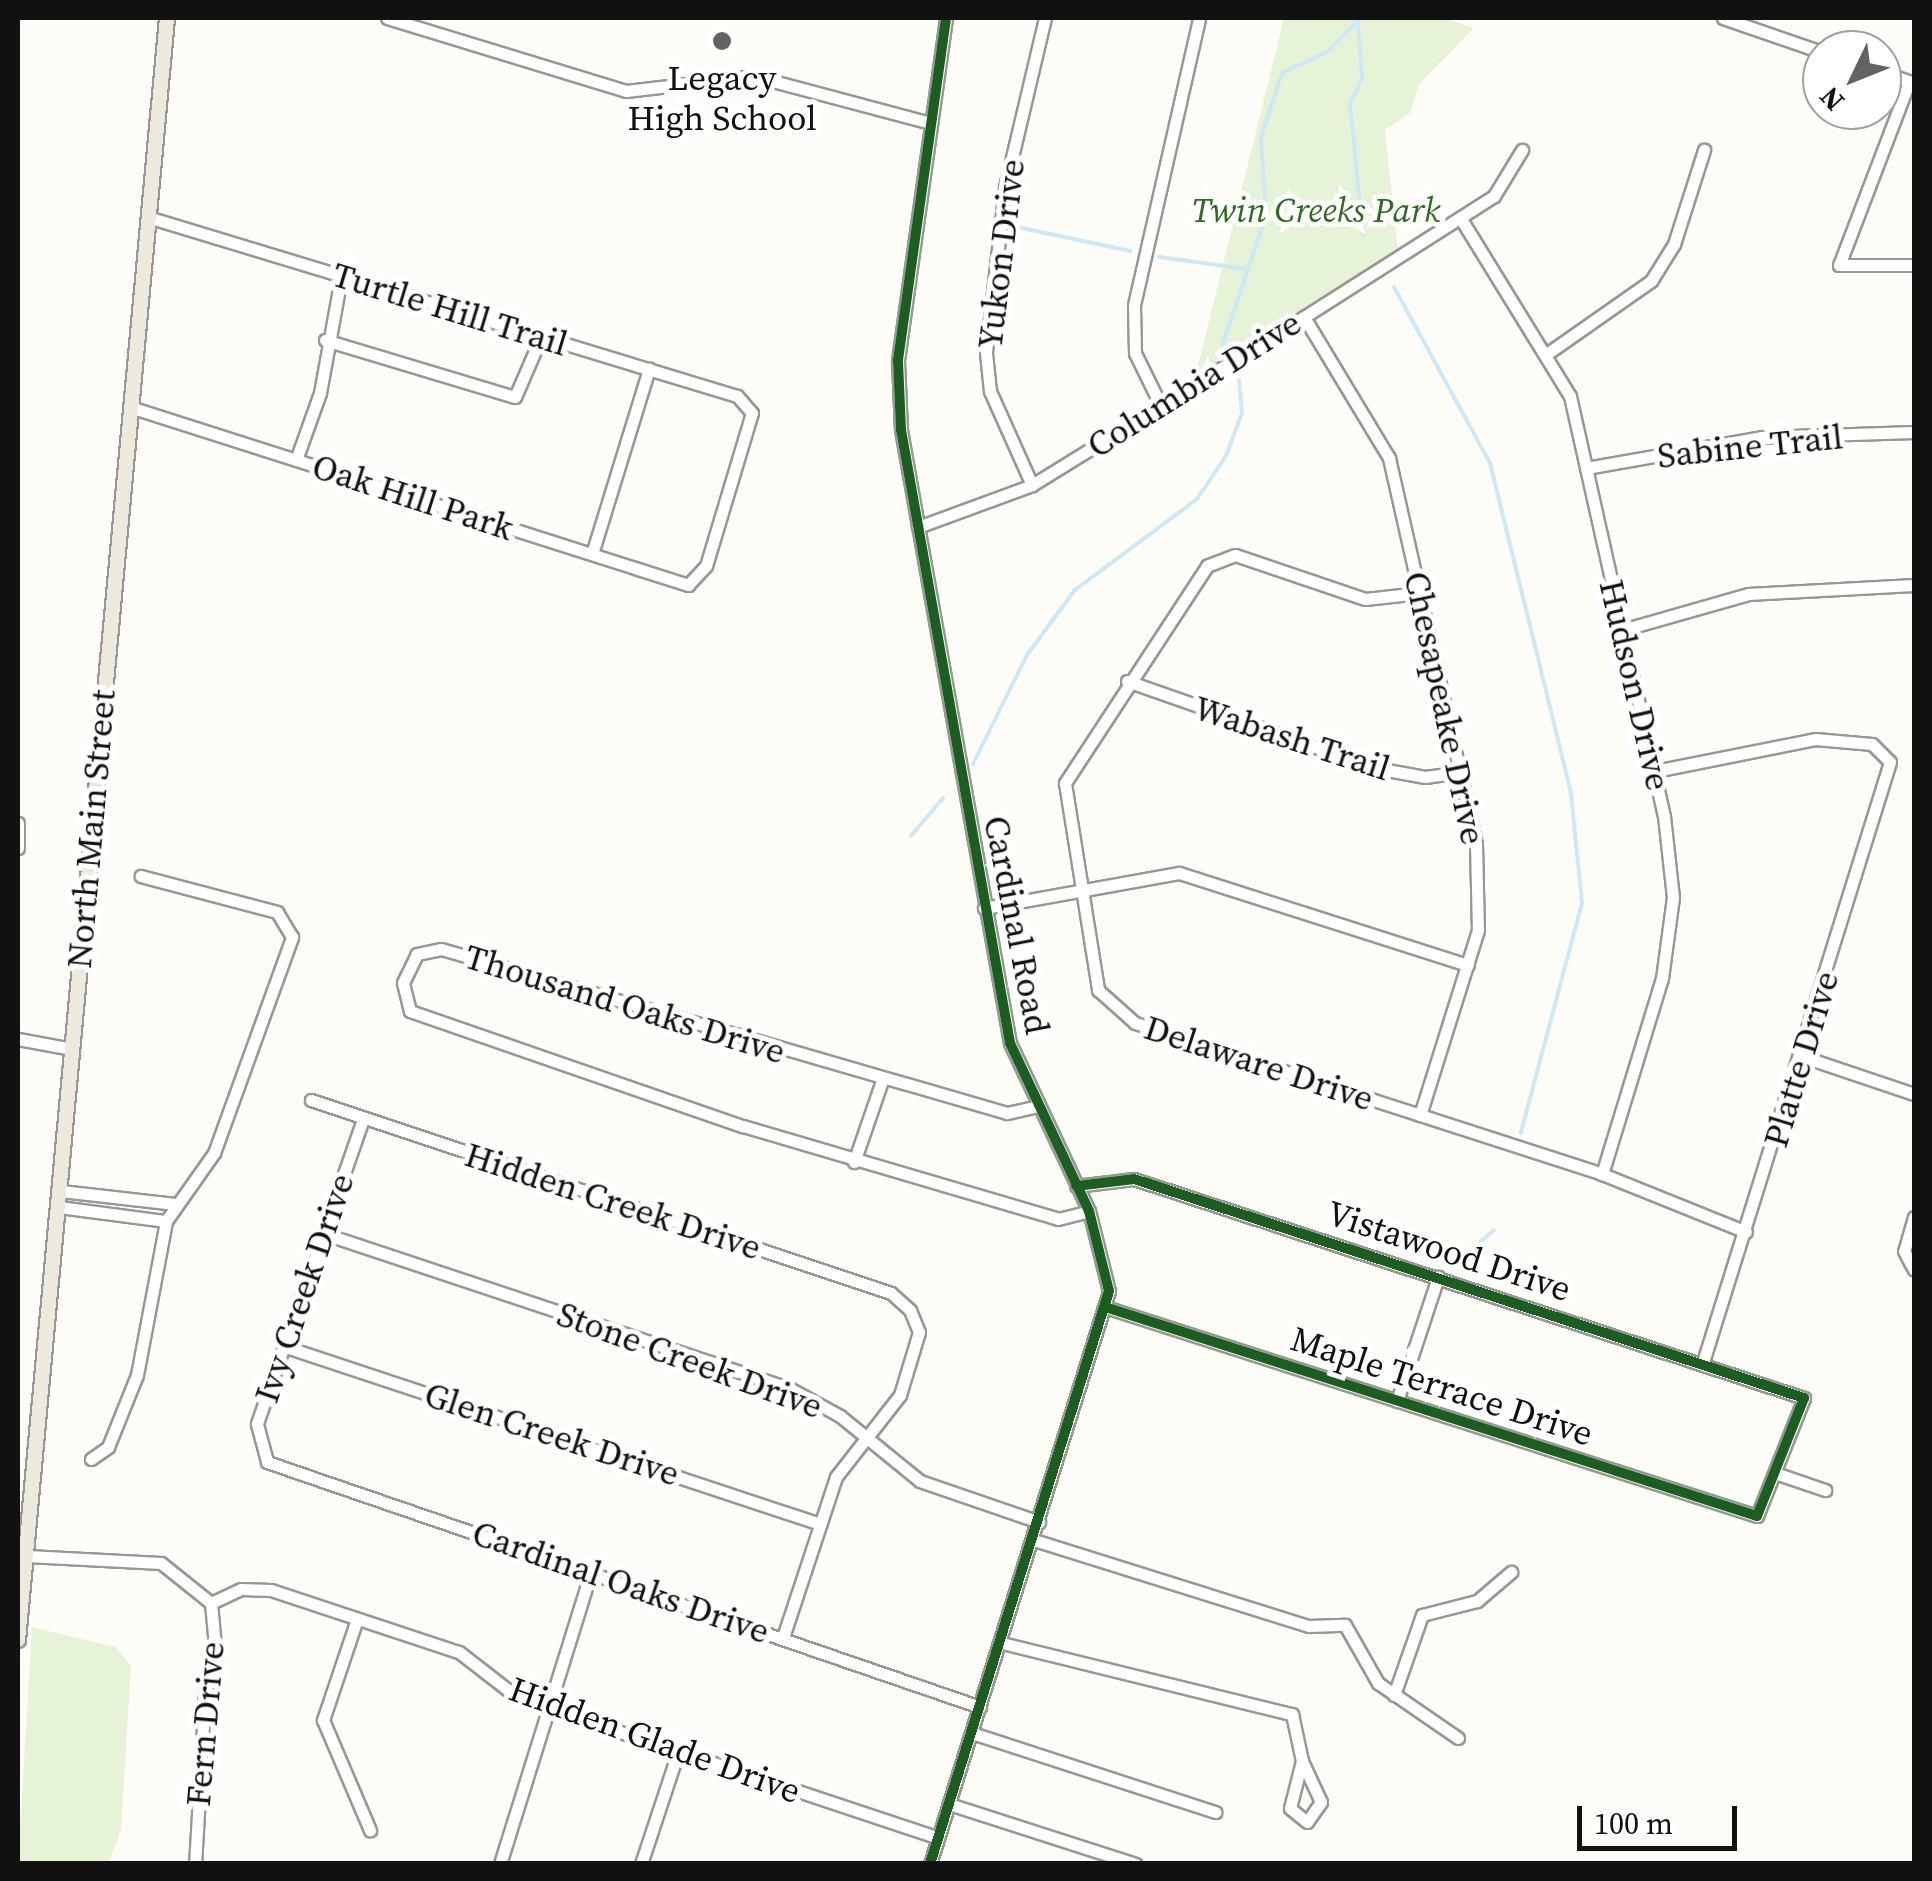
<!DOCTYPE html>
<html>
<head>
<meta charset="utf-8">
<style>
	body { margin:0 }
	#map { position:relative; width:1932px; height:1881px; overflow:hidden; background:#fdfcf7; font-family:"Source Serif 4",serif }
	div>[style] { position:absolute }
	.green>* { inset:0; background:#e7f3d7 }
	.stream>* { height:4px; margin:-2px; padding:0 2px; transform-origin:2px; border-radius:2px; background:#cde8f7 }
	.roads { filter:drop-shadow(2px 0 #979795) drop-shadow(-2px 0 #979795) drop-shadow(0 2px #979795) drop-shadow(0 -2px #979795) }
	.minor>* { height:11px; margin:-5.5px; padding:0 5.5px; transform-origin:5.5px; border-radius:5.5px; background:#fffffe }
	.major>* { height:14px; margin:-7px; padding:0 7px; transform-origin:7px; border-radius:7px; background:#ede9dc }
	.cycleway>* { height:10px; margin:-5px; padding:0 5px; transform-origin:5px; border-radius:5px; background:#1b5e20 }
	.dots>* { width:28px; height:28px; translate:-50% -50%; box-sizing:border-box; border:5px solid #fff; border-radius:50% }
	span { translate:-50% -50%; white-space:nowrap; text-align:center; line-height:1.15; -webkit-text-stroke:10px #fff; paint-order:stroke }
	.poi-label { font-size:35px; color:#111 }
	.park-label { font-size:35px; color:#2f6b1f; font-style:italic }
	.street-label { font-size:35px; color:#111 }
	.frame { position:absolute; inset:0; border:20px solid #111; pointer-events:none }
	.north { position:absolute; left:1802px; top:30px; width:100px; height:100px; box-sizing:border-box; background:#fff; border:2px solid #a0a0a0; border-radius:50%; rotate:227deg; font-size:28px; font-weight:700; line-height:40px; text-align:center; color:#111 }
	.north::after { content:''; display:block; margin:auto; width:35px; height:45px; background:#646362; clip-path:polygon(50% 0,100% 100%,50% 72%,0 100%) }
	.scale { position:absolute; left:1577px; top:1806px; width:160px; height:45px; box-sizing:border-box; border:5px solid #111; border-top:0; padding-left:12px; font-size:30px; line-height:35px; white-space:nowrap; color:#111; -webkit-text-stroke:8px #fff; paint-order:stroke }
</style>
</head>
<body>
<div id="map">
	<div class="green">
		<div style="clip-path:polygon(1284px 18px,1445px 18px,1474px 28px,1419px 84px,1410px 113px,1385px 130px,1398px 250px,1196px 374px)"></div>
		<div style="clip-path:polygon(32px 1627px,115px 1647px,131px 1666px,121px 1829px,109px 1863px,18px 1863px)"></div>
	</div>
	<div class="stream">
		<div style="left:1358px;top:24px;width:55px;rotate:85.8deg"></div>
		<div style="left:1362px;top:79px;width:28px;rotate:116deg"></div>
		<div style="left:1350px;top:104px;width:132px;rotate:84.3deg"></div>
		<div style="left:1017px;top:227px;width:116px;rotate:11.9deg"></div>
		<div style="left:1159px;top:257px;width:89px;rotate:7.8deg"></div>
		<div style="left:1394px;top:287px;width:200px;rotate:61.4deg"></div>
		<div style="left:1490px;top:463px;width:341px;rotate:76.2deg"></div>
		<div style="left:1571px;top:794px;width:110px;rotate:84.2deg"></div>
		<div style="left:1582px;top:903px;width:238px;rotate:104.9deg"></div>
		<div style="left:1222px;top:346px;width:138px;rotate:-71.4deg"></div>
		<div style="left:1266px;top:215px;width:78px;rotate:-93.7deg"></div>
		<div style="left:1261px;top:137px;width:67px;rotate:-71.8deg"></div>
		<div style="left:1282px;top:73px;width:52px;rotate:-25.1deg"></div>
		<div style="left:1329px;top:51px;width:46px;rotate:-45.9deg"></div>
		<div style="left:973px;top:764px;width:122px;rotate:-63.6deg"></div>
		<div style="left:1027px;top:655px;width:81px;rotate:-53.6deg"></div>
		<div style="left:1075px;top:590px;width:152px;rotate:-36.7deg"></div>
		<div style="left:1197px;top:499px;width:52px;rotate:-56deg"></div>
		<div style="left:1226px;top:456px;width:46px;rotate:-69.6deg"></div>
		<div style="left:1242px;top:413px;width:33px;rotate:-95deg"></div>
		<div style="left:911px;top:836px;width:50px;rotate:-49.9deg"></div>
		<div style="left:1461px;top:1258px;width:43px;rotate:-40.3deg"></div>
	</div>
	<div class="roads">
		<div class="minor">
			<div style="left:387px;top:18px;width:250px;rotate:17deg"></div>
			<div style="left:626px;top:91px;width:129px;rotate:-6.7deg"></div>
			<div style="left:754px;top:76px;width:179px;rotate:14.9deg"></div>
			<div style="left:1723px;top:18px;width:105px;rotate:19deg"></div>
			<div style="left:1882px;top:72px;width:34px;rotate:19deg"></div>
			<div style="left:1909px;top:82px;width:196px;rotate:110.9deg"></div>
			<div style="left:1839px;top:265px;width:75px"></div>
			<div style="left:1461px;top:219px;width:208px;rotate:58.4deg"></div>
			<div style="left:1570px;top:396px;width:430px;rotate:77.4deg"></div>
			<div style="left:1664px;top:816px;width:81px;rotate:83.7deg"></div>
			<div style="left:1673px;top:897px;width:82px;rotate:97.7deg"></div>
			<div style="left:1662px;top:978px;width:205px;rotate:107deg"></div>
			<div style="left:1304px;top:317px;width:165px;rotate:58.9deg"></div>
			<div style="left:1389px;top:458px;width:396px;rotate:77.3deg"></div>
			<div style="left:1476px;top:844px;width:86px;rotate:88.7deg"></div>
			<div style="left:1478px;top:930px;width:194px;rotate:107.4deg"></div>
			<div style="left:325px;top:340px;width:198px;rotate:16.7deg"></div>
			<div style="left:515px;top:397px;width:65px;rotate:-66.6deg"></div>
			<div style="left:1548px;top:353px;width:126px;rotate:-35deg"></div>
			<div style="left:1651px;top:281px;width:44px;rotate:-58.1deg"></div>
			<div style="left:1674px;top:244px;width:99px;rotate:-72.3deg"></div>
			<div style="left:1160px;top:404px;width:57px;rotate:-116.1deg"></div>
			<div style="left:1135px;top:353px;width:48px;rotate:-91.2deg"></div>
			<div style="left:1134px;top:305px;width:294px;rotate:-77.2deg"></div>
			<div style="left:130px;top:407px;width:586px;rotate:17.69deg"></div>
			<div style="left:688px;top:585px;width:26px;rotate:-47deg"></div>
			<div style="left:706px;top:566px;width:160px;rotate:-73.3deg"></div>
			<div style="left:752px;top:413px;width:23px;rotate:-131deg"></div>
			<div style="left:737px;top:396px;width:616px;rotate:-163.1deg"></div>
			<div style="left:296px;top:460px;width:71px;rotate:-70.3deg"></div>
			<div style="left:320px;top:393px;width:118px;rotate:-79.7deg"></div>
			<div style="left:1586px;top:468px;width:178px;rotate:-10deg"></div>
			<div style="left:1761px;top:437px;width:153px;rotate:-1.9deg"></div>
			<div style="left:1032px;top:485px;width:103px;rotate:-114.1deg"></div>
			<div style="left:990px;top:391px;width:39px;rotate:-96deg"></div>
			<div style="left:986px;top:352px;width:166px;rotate:-83.4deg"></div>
			<div style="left:1005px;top:187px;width:174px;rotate:-76.7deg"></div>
			<div style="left:918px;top:527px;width:121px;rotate:-20.2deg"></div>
			<div style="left:1032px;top:485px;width:320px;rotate:-31.7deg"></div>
			<div style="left:1304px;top:317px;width:225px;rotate:-32.5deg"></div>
			<div style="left:1494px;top:196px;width:54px;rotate:-58.7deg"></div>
			<div style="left:592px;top:554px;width:194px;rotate:-72.9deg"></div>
			<div style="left:1419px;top:593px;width:54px;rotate:173.7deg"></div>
			<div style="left:1365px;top:599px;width:137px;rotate:-161.3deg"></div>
			<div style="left:1235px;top:555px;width:30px;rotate:159deg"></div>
			<div style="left:1207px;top:566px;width:259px;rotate:123.2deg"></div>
			<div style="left:1065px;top:783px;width:210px;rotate:80.9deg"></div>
			<div style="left:1098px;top:990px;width:50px;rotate:41.7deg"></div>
			<div style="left:1135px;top:1023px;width:491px;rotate:17.9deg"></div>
			<div style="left:1602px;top:1174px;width:155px;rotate:21.9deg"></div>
			<div style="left:1622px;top:630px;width:131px;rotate:-15.9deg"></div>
			<div style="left:1748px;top:594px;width:166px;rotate:-3.1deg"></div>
			<div style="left:1127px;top:681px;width:264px;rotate:19.3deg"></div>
			<div style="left:1376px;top:768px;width:50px;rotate:10.4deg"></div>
			<div style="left:1425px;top:777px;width:35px;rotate:-8deg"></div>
			<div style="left:1655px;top:771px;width:163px;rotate:-11.3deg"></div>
			<div style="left:1815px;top:739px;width:57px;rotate:5deg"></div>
			<div style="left:1872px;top:744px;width:25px;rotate:45deg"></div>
			<div style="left:1890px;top:762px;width:628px;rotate:107.31deg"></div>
			<div style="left:18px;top:823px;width:25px;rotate:90deg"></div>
			<div style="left:984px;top:908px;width:198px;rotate:-10.2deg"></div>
			<div style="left:1179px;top:873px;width:303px;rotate:17.7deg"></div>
			<div style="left:18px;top:1039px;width:55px;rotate:10.5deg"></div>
			<div style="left:1804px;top:1057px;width:116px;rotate:18.6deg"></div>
			<div style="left:311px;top:1100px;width:611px;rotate:18.41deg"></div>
			<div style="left:891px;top:1293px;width:25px;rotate:42deg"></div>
			<div style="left:910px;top:1310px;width:24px;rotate:68deg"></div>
			<div style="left:919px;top:1332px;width:66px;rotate:106.8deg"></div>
			<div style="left:900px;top:1395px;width:104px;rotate:128deg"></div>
			<div style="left:836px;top:1477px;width:169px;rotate:108.3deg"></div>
			<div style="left:1038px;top:1106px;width:32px;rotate:167deg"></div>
			<div style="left:1007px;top:1113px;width:589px;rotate:-163.84deg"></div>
			<div style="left:441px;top:949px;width:25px;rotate:168deg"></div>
			<div style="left:417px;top:954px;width:32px;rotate:116deg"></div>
			<div style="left:403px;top:983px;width:29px;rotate:76deg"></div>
			<div style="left:410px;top:1011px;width:352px;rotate:19.1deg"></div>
			<div style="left:743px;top:1126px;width:328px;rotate:16.4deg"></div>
			<div style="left:1058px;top:1219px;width:32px;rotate:-14deg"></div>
			<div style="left:363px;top:1119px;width:323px;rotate:109.2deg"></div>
			<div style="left:257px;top:1424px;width:39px;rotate:75deg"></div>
			<div style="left:267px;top:1462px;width:754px;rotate:18.96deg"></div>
			<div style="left:854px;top:1162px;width:89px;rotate:-71deg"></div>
			<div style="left:1076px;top:1186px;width:58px;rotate:-6.9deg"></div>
			<div style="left:1134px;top:1179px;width:705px;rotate:18.1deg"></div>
			<div style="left:1804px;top:1398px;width:127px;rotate:111.7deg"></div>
			<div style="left:1757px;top:1516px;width:682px;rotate:-162.23deg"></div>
			<div style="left:61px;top:1191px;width:115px;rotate:6.5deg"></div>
			<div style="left:59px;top:1207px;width:108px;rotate:7.5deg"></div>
			<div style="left:1914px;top:1217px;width:35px;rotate:106deg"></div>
			<div style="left:1904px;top:1251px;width:21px;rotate:62deg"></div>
			<div style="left:322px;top:1233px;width:492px;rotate:18.4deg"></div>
			<div style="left:789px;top:1388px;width:58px;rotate:28.8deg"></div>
			<div style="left:840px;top:1416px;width:103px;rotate:39.1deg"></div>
			<div style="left:920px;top:1481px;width:126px;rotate:19deg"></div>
			<div style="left:283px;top:1346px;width:566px;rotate:18.34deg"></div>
			<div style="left:1397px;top:1401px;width:131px;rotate:-71.7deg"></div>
			<div style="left:91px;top:1459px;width:21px;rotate:-35deg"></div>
			<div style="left:108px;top:1447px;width:78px;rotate:-68.1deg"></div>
			<div style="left:137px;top:1375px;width:157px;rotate:-79.3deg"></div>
			<div style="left:166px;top:1221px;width:83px;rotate:-54.8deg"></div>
			<div style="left:214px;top:1153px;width:230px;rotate:-70.1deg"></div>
			<div style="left:292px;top:937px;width:29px;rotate:-121deg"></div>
			<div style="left:277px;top:912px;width:141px;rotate:-165.2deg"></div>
			<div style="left:1778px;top:1474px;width:50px;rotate:18.8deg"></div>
			<div style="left:1034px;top:1540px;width:288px;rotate:17.4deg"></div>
			<div style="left:1309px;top:1626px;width:36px;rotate:-2deg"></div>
			<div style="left:1345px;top:1625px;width:67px;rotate:60.4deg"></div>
			<div style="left:1378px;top:1683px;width:97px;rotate:34.5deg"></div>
			<div style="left:27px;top:1556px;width:134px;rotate:3deg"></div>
			<div style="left:161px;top:1563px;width:64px;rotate:38.7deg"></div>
			<div style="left:211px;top:1603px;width:54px;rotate:84.7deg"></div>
			<div style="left:216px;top:1657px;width:37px;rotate:107deg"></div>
			<div style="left:205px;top:1692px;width:172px;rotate:93.3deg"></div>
			<div style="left:211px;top:1603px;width:33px;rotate:-25deg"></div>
			<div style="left:241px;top:1589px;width:30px;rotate:2deg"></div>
			<div style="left:271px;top:1590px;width:198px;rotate:18.3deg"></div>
			<div style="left:459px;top:1652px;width:75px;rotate:37.9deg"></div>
			<div style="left:518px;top:1698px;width:443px;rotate:18.4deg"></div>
			<div style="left:357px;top:1619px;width:107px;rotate:108.6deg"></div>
			<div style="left:323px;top:1720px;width:120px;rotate:66.9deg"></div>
			<div style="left:1002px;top:1643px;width:299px;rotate:13.8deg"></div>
			<div style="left:1292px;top:1714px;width:48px;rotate:78deg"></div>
			<div style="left:1394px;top:1695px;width:85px;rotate:-70.7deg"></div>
			<div style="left:1422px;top:1615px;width:57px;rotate:-14.3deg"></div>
			<div style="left:1477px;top:1601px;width:45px;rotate:-40.5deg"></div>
			<div style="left:972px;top:1733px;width:256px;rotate:18deg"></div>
			<div style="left:1302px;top:1761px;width:45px;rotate:65.1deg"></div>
			<div style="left:1321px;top:1802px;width:24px;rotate:125deg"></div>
			<div style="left:1307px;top:1822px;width:22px;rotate:-141deg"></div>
			<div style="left:1290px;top:1808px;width:49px;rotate:-75.7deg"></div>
			<div style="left:949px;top:1804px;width:196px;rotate:17.8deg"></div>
			<div style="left:500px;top:1864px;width:306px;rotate:-72.7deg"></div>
			<div style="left:641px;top:1864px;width:118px;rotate:-71.7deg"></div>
			<div style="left:930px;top:1864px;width:600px;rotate:-72.65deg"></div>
			<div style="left:1109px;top:1291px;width:82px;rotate:-104deg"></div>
			<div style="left:1089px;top:1211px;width:186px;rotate:-115.2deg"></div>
			<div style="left:1010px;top:1043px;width:623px;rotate:-100.08deg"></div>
			<div style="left:901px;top:430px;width:70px;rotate:-92.5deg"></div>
			<div style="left:898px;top:360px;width:345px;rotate:-82deg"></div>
		</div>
		<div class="major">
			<div style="left:18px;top:1640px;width:1629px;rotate:-84.75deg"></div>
		</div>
	</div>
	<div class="cycleway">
		<div style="left:1076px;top:1186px;width:58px;rotate:-6.9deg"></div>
		<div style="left:1134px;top:1179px;width:705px;rotate:18.1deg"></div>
		<div style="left:1804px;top:1398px;width:127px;rotate:111.7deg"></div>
		<div style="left:1757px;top:1516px;width:682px;rotate:-162.23deg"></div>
		<div style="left:930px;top:1864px;width:600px;rotate:-72.65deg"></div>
		<div style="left:1109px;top:1291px;width:82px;rotate:-104deg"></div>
		<div style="left:1089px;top:1211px;width:186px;rotate:-115.2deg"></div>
		<div style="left:1010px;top:1043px;width:623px;rotate:-100.08deg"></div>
		<div style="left:901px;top:430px;width:70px;rotate:-92.5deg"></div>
		<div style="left:898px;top:360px;width:345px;rotate:-82deg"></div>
	</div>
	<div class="dots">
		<div style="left:722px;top:41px;background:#646362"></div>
	</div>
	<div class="poi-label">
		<span style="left:722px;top:98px">Legacy<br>High School</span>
	</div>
	<div class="park-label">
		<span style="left:1316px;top:210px">Twin Creeks Park</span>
	</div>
	<div class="street-label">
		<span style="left:1001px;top:254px;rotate:-83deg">Yukon Drive</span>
		<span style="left:450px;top:309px;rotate:17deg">Turtle Hill Trail</span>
		<span style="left:1194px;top:384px;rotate:-32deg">Columbia Drive</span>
		<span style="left:1750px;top:446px;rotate:-6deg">Sabine Trail</span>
		<span style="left:413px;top:497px;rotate:18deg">Oak Hill Park</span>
		<span style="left:1635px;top:685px;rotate:77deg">Hudson Drive</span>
		<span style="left:1445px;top:708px;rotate:78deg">Chesapeake Drive</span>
		<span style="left:1292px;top:738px;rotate:18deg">Wabash Trail</span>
		<span style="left:91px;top:829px;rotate:-85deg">North Main Street</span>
		<span style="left:1017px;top:925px;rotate:79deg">Cardinal Road</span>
		<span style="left:625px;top:1004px;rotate:17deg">Thousand Oaks Drive</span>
		<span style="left:1801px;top:1059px;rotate:-73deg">Platte Drive</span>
		<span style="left:1259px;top:1063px;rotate:18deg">Delaware Drive</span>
		<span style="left:613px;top:1201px;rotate:18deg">Hidden Creek Drive</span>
		<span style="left:1449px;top:1251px;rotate:18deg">Vistawood Drive</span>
		<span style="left:304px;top:1288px;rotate:-71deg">Ivy Creek Drive</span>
		<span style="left:690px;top:1360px;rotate:20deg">Stone Creek Drive</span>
		<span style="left:1442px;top:1386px;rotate:18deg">Maple Terrace Drive</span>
		<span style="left:552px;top:1434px;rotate:18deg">Glen Creek Drive</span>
		<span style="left:621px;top:1582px;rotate:19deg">Cardinal Oaks Drive</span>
		<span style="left:205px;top:1724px;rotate:-85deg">Fern Drive</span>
		<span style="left:655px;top:1740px;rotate:20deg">Hidden Glade Drive</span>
	</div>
	<div class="frame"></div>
	<div class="north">N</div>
	<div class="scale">100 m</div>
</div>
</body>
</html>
